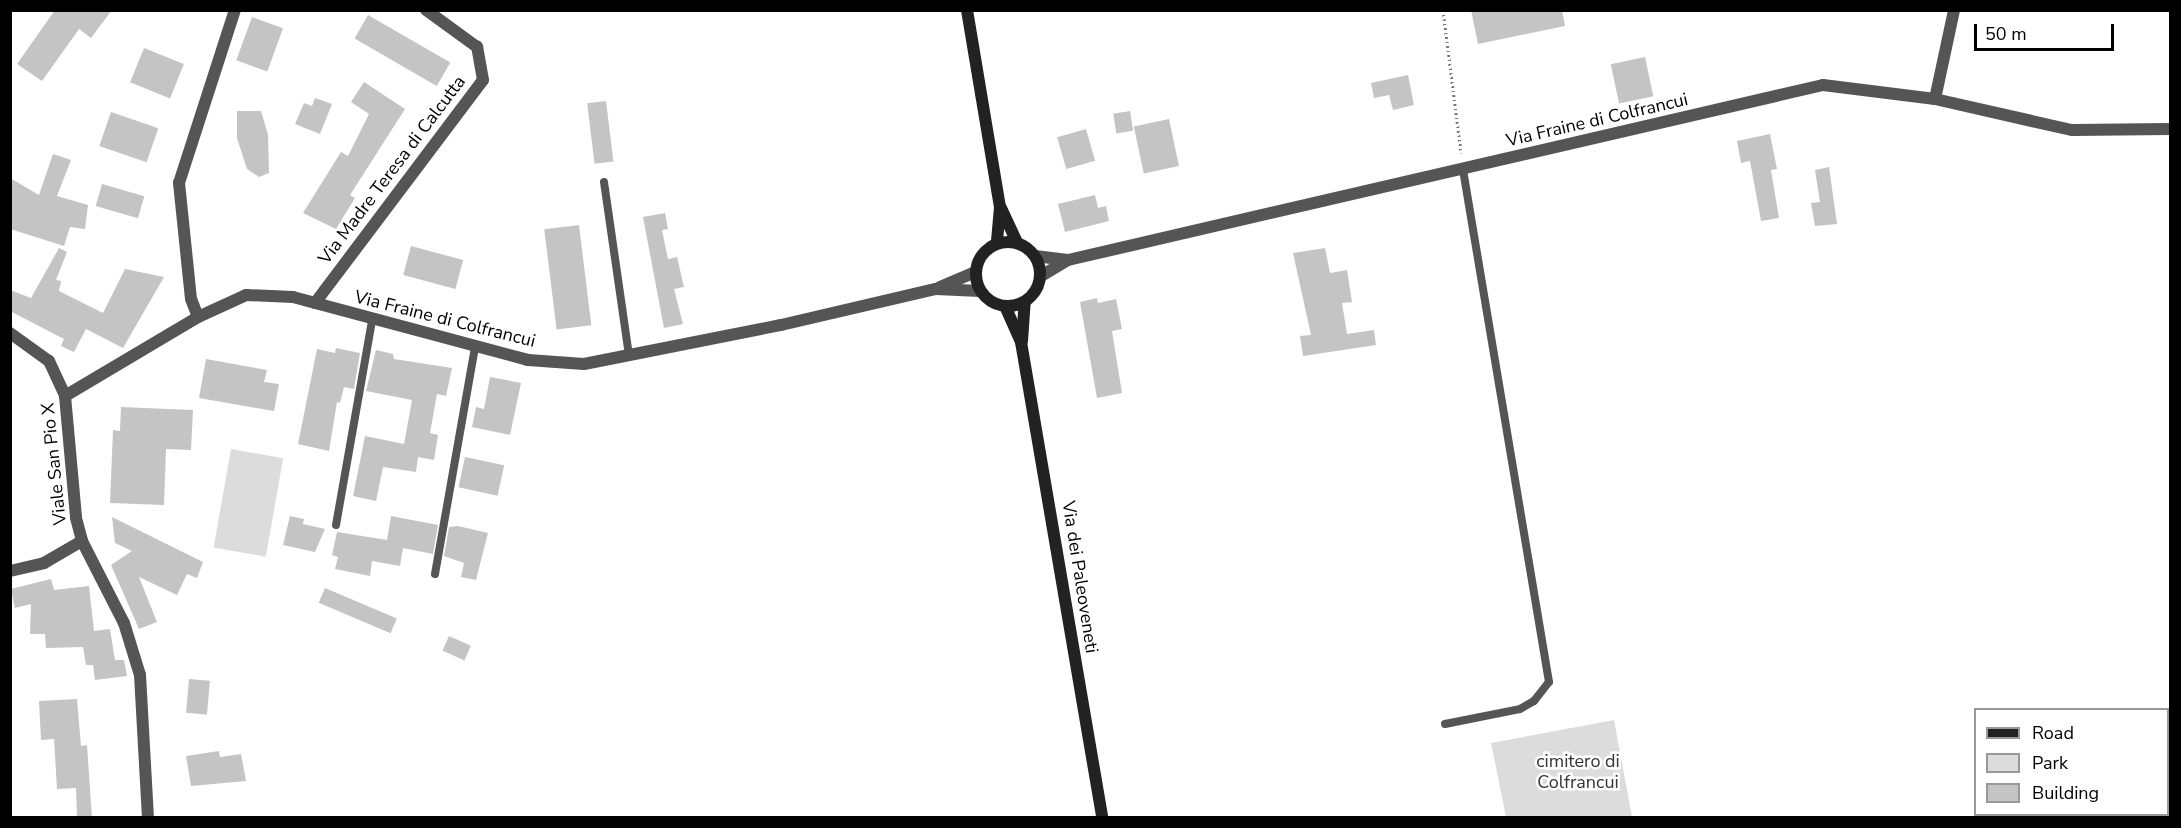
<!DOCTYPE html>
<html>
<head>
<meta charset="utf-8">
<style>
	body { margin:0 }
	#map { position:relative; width:2181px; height:828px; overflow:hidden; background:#fff; font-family:"Nunito Sans",sans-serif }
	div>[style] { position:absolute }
	.green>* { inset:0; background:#dcdcdc; transform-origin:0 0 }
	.building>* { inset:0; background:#c4c4c4; transform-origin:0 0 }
	.path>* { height:3px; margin-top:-1.5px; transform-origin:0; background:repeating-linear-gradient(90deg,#777 0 1.5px,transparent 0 4.5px) }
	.service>* { height:8px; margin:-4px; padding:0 4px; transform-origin:4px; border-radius:4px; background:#555 }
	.minor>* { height:12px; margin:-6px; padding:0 6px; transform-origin:6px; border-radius:6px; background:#555 }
	.secondary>* { height:12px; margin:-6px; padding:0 6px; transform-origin:6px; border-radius:6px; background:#222 }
	.secondary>.ring { margin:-6px; padding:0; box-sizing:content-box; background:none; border:12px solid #222; border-radius:50% }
	span { translate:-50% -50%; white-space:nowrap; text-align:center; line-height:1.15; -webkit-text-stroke:5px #fff; paint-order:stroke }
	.street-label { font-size:18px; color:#000 }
	.park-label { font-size:18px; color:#333 }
	.frame { position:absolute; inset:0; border:12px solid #000; pointer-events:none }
	.legend { position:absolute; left:1974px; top:708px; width:195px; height:108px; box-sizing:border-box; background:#fff; border:2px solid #999; margin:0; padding:8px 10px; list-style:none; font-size:18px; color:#000 }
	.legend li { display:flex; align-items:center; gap:12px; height:30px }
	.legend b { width:30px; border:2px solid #999 }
	.scale { position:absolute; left:1974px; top:24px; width:140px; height:27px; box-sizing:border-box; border:3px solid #000; border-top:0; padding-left:8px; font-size:18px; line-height:21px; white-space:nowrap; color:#000; -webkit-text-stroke:4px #fff; paint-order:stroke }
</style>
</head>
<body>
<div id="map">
	<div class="green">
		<div style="left:231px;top:449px;width:53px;height:100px;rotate:10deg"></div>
		<div style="clip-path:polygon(1614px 720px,1632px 817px,1506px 817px,1491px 743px)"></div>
	</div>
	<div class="building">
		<div style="clip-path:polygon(55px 10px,112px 10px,91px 38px,79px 29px,42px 81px,17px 64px)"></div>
		<div style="clip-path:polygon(1471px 10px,1562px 10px,1565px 26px,1478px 44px)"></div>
		<div style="left:368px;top:15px;width:95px;height:27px;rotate:30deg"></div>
		<div style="left:252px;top:17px;width:33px;height:46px;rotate:20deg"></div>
		<div style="left:144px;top:48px;width:43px;height:37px;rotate:22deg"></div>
		<div style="left:1645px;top:57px;width:40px;height:35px;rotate:78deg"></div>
		<div style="clip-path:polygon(1408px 75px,1414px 105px,1393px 110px,1389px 95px,1374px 98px,1371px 83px)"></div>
		<div style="clip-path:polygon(364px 82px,405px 109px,350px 195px,355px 198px,336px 229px,303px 213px,341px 152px,348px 156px,369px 114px,351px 102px)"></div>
		<div style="clip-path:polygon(315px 98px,332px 104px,320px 134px,295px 124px,304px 103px,312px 106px)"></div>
		<div style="left:606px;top:101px;width:61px;height:19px;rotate:83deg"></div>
		<div style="clip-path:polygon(237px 111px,261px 111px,268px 135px,269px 173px,259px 177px,247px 169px,237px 138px)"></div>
		<div style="left:1130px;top:111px;width:20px;height:17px;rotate:81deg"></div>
		<div style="left:111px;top:112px;width:50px;height:36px;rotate:19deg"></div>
		<div style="left:1169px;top:119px;width:48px;height:36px;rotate:78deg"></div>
		<div style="left:1086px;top:129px;width:33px;height:30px;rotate:74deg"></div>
		<div style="clip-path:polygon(1770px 134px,1777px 169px,1771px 170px,1779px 218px,1761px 221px,1750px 161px,1741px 163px,1737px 141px)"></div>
		<div style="clip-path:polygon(53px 154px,71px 160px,57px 196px,88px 205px,85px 229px,70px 227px,64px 246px,10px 229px,10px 178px,39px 195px)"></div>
		<div style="clip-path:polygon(1829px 167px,1837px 224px,1815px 226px,1811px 203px,1820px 202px,1815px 170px)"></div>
		<div style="left:102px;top:184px;width:44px;height:23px;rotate:16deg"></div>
		<div style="clip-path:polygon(1095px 195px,1098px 208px,1106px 206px,1109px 221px,1065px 232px,1058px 204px)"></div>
		<div style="clip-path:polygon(665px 213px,668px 229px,662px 230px,668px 259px,677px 257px,684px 287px,674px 289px,683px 324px,664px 328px,643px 217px)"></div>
		<div style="left:579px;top:225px;width:101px;height:35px;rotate:83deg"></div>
		<div style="left:411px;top:246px;width:54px;height:30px;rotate:15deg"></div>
		<div style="clip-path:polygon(59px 248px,67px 252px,56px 280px,61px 281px,59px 291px,103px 313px,125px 269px,164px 277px,123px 348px,86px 329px,74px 352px,61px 346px,64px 339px,10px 311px,10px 290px,31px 298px)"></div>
		<div style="clip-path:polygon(1325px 248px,1330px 273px,1347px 270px,1352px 302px,1342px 303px,1347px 334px,1374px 330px,1376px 345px,1303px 356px,1300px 336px,1311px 335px,1293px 253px)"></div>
		<div style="clip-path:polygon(1097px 298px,1098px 303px,1116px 299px,1122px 329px,1112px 331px,1122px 393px,1097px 398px,1080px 302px)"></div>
		<div style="clip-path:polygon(336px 348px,360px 353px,354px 389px,344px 387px,340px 403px,337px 402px,329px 451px,298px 444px,317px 349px,335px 353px)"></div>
		<div style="clip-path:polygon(376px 350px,393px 354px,394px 359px,452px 368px,446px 396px,437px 394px,430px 433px,438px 435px,434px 460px,418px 457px,416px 472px,383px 467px,376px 501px,353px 496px,365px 436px,404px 444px,412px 400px,366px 391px)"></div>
		<div style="clip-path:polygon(206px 359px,267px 370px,264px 382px,279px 384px,274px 411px,199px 398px)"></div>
		<div style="clip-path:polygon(490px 377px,521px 383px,510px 435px,472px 427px,476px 407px,484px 409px)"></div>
		<div style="clip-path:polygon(121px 407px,193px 410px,191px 450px,166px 449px,164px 505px,110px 503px,113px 430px,120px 431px)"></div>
		<div style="left:465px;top:457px;width:40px;height:31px;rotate:12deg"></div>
		<div style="clip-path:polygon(290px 516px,304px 519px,303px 524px,325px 529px,315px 552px,283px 545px)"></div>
		<div style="clip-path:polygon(391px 516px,438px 525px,433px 554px,403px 548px,400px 566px,372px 561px,370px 576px,335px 569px,338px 557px,332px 555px,337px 532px,387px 540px)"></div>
		<div style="clip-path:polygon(112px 517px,203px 562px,197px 578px,187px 574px,177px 595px,139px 577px,157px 622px,139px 629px,111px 565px,132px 551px,115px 543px)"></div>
		<div style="clip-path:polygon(458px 526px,488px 533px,476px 580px,461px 577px,464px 563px,444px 556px,449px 527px)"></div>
		<div style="clip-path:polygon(51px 579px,54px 590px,89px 586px,94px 631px,110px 629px,115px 660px,124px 660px,127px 676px,95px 680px,93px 665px,86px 665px,83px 647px,46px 648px,45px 634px,30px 634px,31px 604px,15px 608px,11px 589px)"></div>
		<div style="left:325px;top:588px;width:78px;height:16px;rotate:23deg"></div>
		<div style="left:449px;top:636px;width:24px;height:16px;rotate:24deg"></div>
		<div style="left:189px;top:679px;width:21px;height:34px;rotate:5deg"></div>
		<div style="clip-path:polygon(77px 699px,81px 746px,87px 745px,92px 818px,77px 818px,76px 788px,57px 789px,54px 739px,41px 740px,39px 701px)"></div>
		<div style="clip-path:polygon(219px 751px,220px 757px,241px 754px,246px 781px,191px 786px,186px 756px)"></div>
	</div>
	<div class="path">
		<div style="left:1443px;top:10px;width:144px;rotate:82.8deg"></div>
	</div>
	<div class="service">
		<div style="left:604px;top:182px;width:175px;rotate:81.8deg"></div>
		<div style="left:336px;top:525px;width:207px;rotate:-80deg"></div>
		<div style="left:435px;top:574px;width:230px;rotate:-80deg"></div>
		<div style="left:1445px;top:724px;width:76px;rotate:-11.3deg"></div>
		<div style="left:1520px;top:709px;width:16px;rotate:-30deg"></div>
		<div style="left:1534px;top:701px;width:24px;rotate:-52deg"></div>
		<div style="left:1549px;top:682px;width:519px;rotate:-99.53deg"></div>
	</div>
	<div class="minor">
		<div style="left:1935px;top:99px;width:91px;rotate:-77.9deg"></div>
		<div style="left:1035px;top:256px;width:33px;rotate:7deg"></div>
		<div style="left:1068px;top:260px;width:775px;rotate:-13.05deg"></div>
		<div style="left:1823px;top:85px;width:113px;rotate:7.1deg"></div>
		<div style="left:1935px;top:99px;width:140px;rotate:12.8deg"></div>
		<div style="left:2072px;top:130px;width:98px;rotate:-0.6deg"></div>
		<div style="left:1041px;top:276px;width:31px;rotate:-31deg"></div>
		<div style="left:940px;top:287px;width:39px;rotate:-23deg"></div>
		<div style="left:315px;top:303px;width:279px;rotate:-53deg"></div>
		<div style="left:483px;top:80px;width:34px;rotate:-100deg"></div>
		<div style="left:477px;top:47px;width:63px;rotate:-144deg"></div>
		<div style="left:198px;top:317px;width:19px;rotate:-111deg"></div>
		<div style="left:191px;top:299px;width:117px;rotate:-95.9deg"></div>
		<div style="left:179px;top:183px;width:182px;rotate:-72.1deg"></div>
		<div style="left:10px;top:333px;width:48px;rotate:35.7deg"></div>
		<div style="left:49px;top:361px;width:38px;rotate:65deg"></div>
		<div style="left:65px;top:396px;width:122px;rotate:84.8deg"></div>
		<div style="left:76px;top:518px;width:24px;rotate:75deg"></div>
		<div style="left:82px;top:541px;width:92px;rotate:62.9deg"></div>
		<div style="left:124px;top:623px;width:54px;rotate:72.9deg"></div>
		<div style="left:140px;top:675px;width:143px;rotate:86.8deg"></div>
		<div style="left:65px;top:396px;width:155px;rotate:-30.7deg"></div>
		<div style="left:198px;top:317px;width:53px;rotate:-24.6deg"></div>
		<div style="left:246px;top:295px;width:47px;rotate:2.4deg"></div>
		<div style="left:293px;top:297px;width:243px;rotate:15deg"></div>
		<div style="left:528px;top:360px;width:56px;rotate:4.1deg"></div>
		<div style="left:584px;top:364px;width:201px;rotate:-11.2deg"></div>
		<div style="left:781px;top:325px;width:159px;rotate:-13.1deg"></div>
		<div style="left:936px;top:289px;width:44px;rotate:2.6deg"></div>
		<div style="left:10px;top:571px;width:35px;rotate:-13deg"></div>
		<div style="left:44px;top:563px;width:44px;rotate:-30.1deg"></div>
	</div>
	<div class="secondary">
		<div style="left:967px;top:10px;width:200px;rotate:80.5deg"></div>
		<div style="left:1000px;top:207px;width:36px;rotate:95deg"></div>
		<div style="left:1001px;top:208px;width:38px;rotate:65deg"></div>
		<div class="ring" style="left:976px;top:242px;width:52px;height:52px"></div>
		<div style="left:1005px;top:306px;width:39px;rotate:66deg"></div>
		<div style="left:1021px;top:342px;width:483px;rotate:80.3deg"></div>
		<div style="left:1022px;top:341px;width:39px;rotate:-86deg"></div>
	</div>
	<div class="street-label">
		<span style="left:1597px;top:120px;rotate:-13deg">Via Fraine di Colfrancui</span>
		<span style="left:392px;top:170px;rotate:-53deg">Via Madre Teresa di Calcutta</span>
		<span style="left:445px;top:319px;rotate:14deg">Via Fraine di Colfrancui</span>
		<span style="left:54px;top:464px;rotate:-96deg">Viale San Pio X</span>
		<span style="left:1080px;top:577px;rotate:81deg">Via dei Paleoveneti</span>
	</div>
	<div class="park-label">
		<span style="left:1578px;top:772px">cimitero di<br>Colfrancui</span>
	</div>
	<div class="frame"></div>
	<ul class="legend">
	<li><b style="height:8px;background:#222"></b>Road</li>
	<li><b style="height:16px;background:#dcdcdc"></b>Park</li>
	<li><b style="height:16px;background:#c4c4c4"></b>Building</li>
	</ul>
	<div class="scale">50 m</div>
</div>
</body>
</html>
